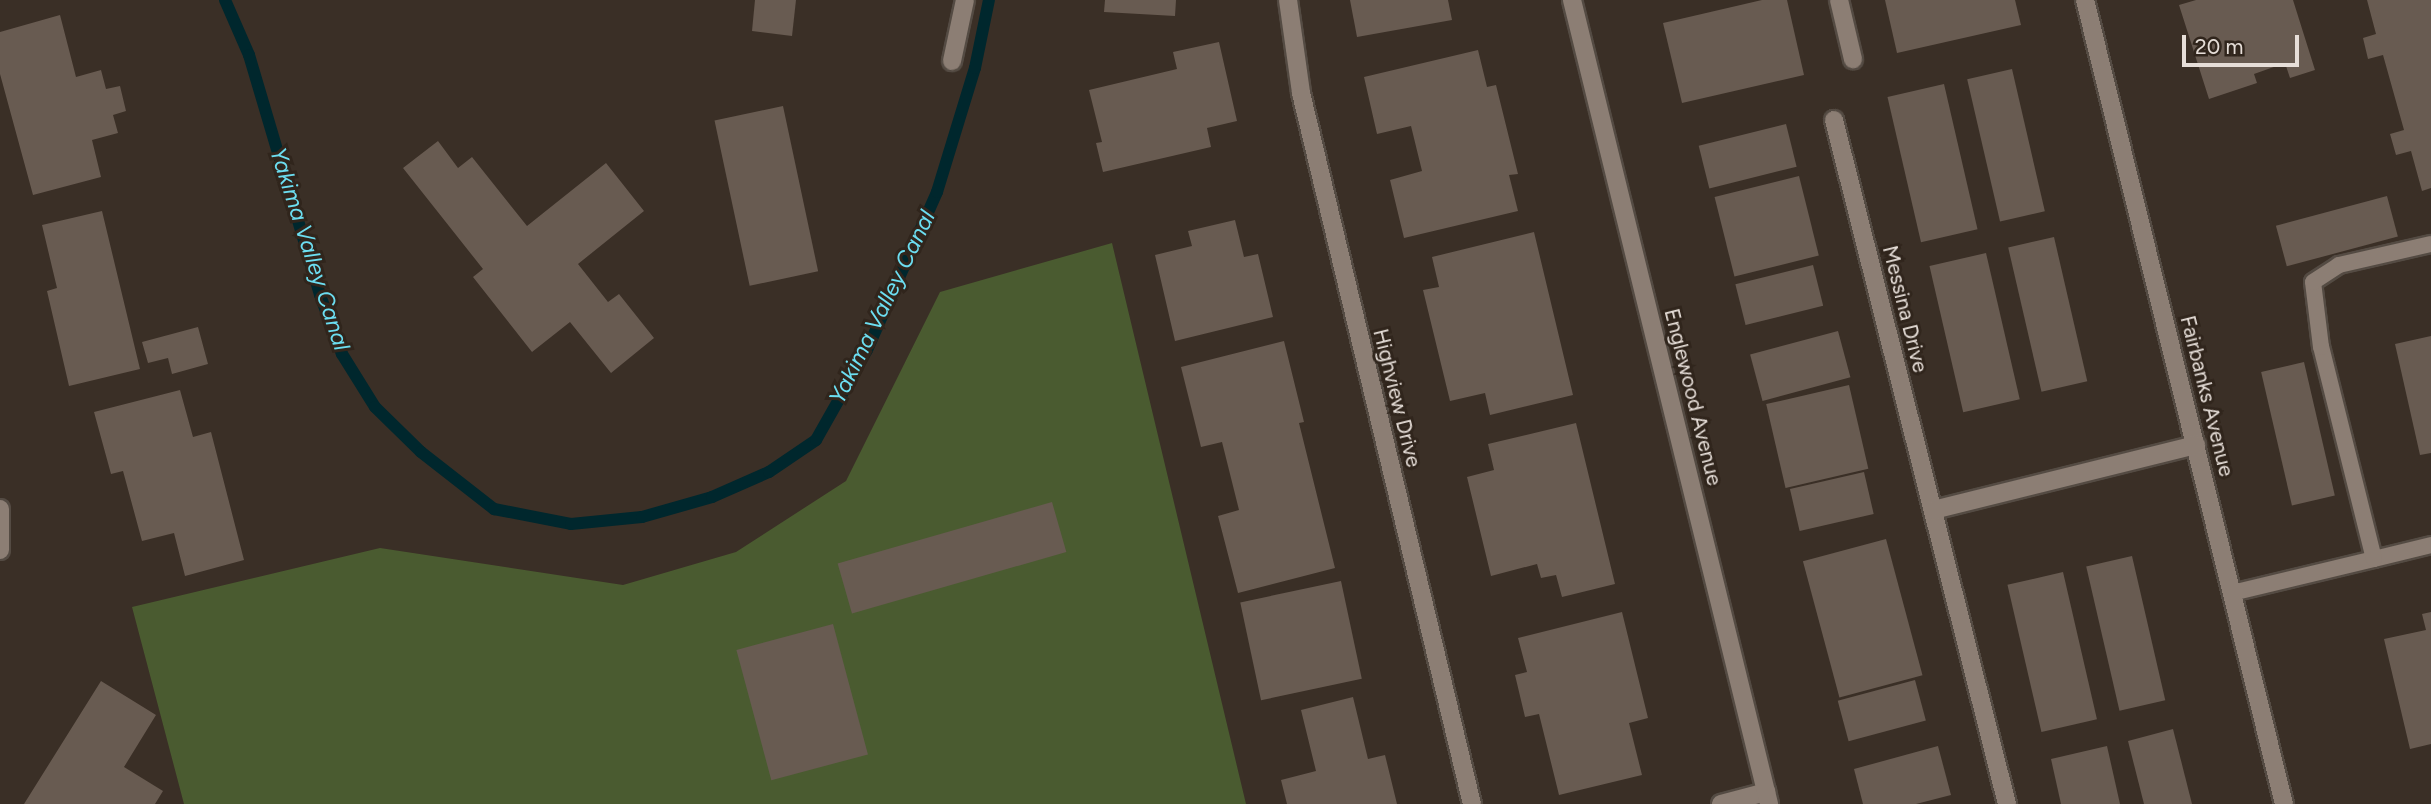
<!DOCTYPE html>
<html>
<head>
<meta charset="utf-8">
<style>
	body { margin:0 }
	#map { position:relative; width:2431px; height:804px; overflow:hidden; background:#3a2f26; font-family:Figtree,sans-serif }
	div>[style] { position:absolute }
	.green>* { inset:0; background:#4a5b30 }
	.stream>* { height:12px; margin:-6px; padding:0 6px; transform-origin:6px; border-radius:6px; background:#00272d }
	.building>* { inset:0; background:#685b51; transform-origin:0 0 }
	.roads { filter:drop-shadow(2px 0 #544b43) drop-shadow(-2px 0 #544b43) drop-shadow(0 2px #544b43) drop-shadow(0 -2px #544b43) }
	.service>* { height:16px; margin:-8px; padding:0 8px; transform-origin:8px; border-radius:8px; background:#8c7e74 }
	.minor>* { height:18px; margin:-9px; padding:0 9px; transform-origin:9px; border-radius:9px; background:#8c7e74 }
	.tertiary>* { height:18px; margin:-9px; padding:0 9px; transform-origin:9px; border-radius:9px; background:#8c7e74 }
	span { translate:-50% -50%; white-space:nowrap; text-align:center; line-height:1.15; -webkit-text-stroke:6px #30251c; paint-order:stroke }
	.street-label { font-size:21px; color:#e6ded8 }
	.water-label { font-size:23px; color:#6cdef1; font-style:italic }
	.scale { position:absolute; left:2182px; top:35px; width:117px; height:32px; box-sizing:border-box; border:4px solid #e6ded8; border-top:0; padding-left:9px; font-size:21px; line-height:24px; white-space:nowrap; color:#e6ded8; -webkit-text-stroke:5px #30251c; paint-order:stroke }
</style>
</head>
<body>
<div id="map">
	<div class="green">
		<div style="clip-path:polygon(1112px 243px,1246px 804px,184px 804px,132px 607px,380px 548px,623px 585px,736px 552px,846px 481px,940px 292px)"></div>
	</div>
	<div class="stream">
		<div style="left:225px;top:0;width:60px;rotate:66.4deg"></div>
		<div style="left:249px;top:55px;width:250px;rotate:73.5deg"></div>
		<div style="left:320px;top:295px;width:63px;rotate:69.6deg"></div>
		<div style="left:342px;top:354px;width:62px;rotate:58.1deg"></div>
		<div style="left:375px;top:407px;width:64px;rotate:44.4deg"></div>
		<div style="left:421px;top:452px;width:93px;rotate:38deg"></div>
		<div style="left:494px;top:509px;width:78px;rotate:11deg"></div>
		<div style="left:571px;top:524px;width:71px;rotate:-5.6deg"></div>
		<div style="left:642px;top:517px;width:73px;rotate:-15.9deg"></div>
		<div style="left:712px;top:497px;width:62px;rotate:-23.7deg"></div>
		<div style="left:769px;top:472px;width:57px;rotate:-34.2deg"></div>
		<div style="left:816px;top:440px;width:103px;rotate:-60.5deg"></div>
		<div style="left:867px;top:350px;width:173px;rotate:-66.1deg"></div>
		<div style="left:937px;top:192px;width:130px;rotate:-73deg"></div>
		<div style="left:975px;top:68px;width:69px;rotate:-78.4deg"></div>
	</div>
	<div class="building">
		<div style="clip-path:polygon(755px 0,796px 0,792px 36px,752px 31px)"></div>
		<div style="clip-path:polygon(1105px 0,1176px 0,1175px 16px,1104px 12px)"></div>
		<div style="clip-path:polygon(1350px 0,1448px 0,1452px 20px,1357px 37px)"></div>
		<div style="clip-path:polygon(1762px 0,1787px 0,1804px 75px,1682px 103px,1663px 23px)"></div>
		<div style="clip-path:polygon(1885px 0,2015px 0,2021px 25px,1897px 53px)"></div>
		<div style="clip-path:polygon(2196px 0,2293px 0,2315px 70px,2290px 78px,2285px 63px,2254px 74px,2257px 83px,2209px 99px,2179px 5px)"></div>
		<div style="clip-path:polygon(2367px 0,2431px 0,2431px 188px,2422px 191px,2411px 151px,2396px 155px,2390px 134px,2404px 130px,2383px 55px,2368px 59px,2363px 38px,2376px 34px)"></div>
		<div style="clip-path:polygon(60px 15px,76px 77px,101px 70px,106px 89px,120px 86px,126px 111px,113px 115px,118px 133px,92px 140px,101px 177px,33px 195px,0 74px,0 32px)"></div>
		<div style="clip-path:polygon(1219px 42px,1237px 121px,1207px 128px,1211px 147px,1103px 172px,1096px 143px,1102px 142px,1089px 90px,1177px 69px,1173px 52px)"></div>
		<div style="clip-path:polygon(1478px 50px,1487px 87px,1496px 85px,1518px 174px,1509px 175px,1518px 211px,1404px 238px,1390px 180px,1422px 171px,1411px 126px,1377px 134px,1364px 77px)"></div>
		<div style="left:2012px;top:69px;width:146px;height:46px;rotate:77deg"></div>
		<div style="left:1944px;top:84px;width:149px;height:58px;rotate:77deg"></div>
		<div style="left:783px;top:106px;width:169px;height:70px;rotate:78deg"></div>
		<div style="left:1786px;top:124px;width:44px;height:90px;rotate:76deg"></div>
		<div style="clip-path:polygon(438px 141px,458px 168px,472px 157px,527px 226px,606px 163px,644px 211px,578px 264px,608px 302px,619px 294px,654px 338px,611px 373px,570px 322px,532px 352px,473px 277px,483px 269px,403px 168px)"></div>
		<div style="left:1799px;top:176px;width:82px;height:87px;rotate:76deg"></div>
		<div style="left:2387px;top:196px;width:42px;height:115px;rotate:75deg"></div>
		<div style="clip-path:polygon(102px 211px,140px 369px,69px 386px,47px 291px,57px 288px,42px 225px)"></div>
		<div style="clip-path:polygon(1235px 220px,1244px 257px,1258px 254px,1273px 317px,1175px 341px,1155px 255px,1192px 246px,1188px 231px)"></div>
		<div style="clip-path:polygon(1534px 232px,1573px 395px,1490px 415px,1485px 393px,1450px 401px,1423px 290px,1439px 287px,1432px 257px)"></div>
		<div style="left:2054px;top:237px;width:148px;height:47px;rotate:77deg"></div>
		<div style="left:1986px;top:253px;width:150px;height:58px;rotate:77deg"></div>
		<div style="left:1813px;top:265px;width:42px;height:80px;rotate:76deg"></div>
		<div style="clip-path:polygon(198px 327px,208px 364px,172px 374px,168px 358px,148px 363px,142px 342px)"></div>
		<div style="left:1838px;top:331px;width:48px;height:91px;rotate:75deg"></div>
		<div style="clip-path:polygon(2431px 336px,2431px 453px,2420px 455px,2395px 344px)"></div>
		<div style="clip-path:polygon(1284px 341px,1304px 422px,1299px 423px,1335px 568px,1238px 593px,1218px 516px,1239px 510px,1222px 442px,1201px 447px,1181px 367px)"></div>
		<div style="left:2304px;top:362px;width:137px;height:44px;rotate:77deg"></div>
		<div style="left:1849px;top:385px;width:86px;height:85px;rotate:77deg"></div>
		<div style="clip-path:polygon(180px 390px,193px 437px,211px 432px,244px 560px,185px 576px,174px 533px,142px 541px,123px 471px,111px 474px,94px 412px)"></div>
		<div style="clip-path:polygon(1576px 423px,1615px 584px,1562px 597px,1556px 575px,1541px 578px,1537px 564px,1491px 576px,1467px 477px,1494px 470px,1488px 444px)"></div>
		<div style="left:1864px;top:472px;width:43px;height:76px;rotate:77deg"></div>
		<div style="left:1052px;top:502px;width:52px;height:223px;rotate:74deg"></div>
		<div style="left:1886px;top:539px;width:141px;height:86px;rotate:75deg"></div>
		<div style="left:2132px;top:556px;width:148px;height:47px;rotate:77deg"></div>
		<div style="left:2063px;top:572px;width:151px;height:57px;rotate:77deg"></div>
		<div style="left:1341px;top:581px;width:100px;height:103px;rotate:78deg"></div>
		<div style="clip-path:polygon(1622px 612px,1648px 718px,1629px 723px,1642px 775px,1559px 795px,1539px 714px,1525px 717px,1515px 675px,1527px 672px,1518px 638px)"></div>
		<div style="clip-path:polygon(2431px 612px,2431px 744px,2410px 749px,2384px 639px,2426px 630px,2422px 614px)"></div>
		<div style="left:833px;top:624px;width:135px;height:100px;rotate:75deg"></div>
		<div style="left:1915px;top:680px;width:42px;height:80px;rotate:75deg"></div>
		<div style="clip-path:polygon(101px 681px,156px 715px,124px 767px,163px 791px,155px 804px,24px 804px)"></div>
		<div style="clip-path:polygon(1353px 697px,1368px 759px,1385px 755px,1397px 804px,1287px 804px,1281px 780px,1316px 771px,1301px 710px)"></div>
		<div style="clip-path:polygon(2173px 729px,2192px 804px,2144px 804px,2128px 741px)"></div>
		<div style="clip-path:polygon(1938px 746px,1951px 795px,1916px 804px,1863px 804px,1854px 769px)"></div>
		<div style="clip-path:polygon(2107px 746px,2120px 804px,2061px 804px,2051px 759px)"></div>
	</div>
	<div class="roads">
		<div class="service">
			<div style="left:2374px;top:559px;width:59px;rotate:-13.8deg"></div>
			<div style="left:2232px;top:593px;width:146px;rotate:-13.5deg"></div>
			<div style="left:2374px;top:559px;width:219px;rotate:-104deg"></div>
			<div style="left:2321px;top:347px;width:65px;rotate:-97deg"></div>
			<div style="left:2313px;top:282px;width:31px;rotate:-33deg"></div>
			<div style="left:2339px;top:265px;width:94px;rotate:-12.9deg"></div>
		</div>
		<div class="minor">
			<div style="left:1288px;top:0;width:94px;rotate:82deg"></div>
			<div style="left:1301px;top:93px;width:731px;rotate:76.48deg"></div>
			<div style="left:1839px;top:0;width:61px;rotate:76.7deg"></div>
			<div style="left:2085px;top:0;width:828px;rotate:76.1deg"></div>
			<div style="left:952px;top:61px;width:62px;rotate:-78deg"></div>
			<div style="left:1834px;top:120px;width:706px;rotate:75.81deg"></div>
			<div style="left:0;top:509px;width:41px;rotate:90deg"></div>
			<div style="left:1933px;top:510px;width:271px;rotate:-13.9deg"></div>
			<div style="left:1721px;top:804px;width:47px;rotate:-14.9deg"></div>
		</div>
		<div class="tertiary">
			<div style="left:1572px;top:0;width:828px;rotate:76.23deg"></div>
		</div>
	</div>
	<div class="street-label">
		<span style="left:1905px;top:309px;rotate:76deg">Messina Drive</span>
		<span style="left:2207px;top:396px;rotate:76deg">Fairbanks Avenue</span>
		<span style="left:1693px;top:397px;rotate:76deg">Englewood Avenue</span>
		<span style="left:1397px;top:398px;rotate:76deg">Highview Drive</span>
	</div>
	<div class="water-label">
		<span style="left:310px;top:249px;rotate:72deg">Yakima Valley Canal</span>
		<span style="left:882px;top:307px;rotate:-64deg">Yakima Valley Canal</span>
	</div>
	<div class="scale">20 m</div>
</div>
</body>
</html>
